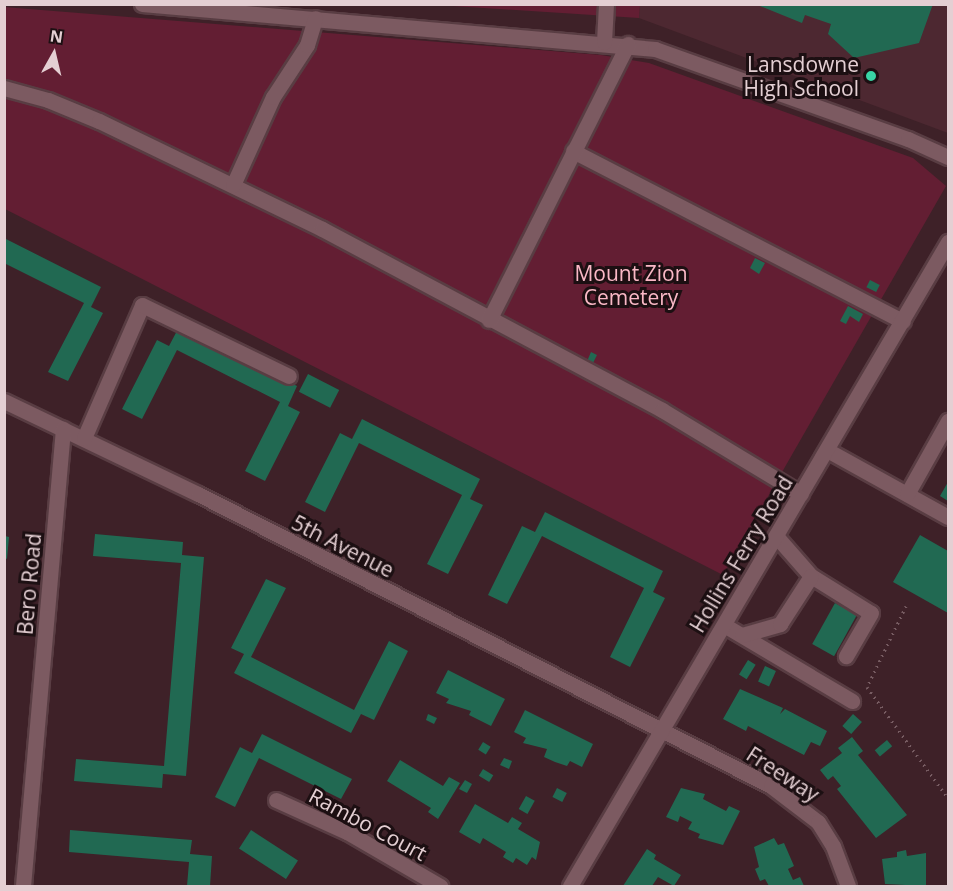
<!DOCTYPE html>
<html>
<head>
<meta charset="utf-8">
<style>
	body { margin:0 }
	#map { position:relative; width:953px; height:891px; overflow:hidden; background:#3e2128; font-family:"Open Sans",sans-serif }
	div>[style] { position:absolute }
	.built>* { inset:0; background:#4d2831 }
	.green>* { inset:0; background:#631e33 }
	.building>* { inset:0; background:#216952; transform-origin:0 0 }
	.path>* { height:3px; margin-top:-1.5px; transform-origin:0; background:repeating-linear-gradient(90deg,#775c62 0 1.5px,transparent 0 6px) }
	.roads { filter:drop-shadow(2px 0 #593d43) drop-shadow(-2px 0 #593d43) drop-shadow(0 2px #593d43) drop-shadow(0 -2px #593d43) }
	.minor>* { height:15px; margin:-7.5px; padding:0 7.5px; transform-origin:7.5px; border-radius:7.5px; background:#7c5a61 }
	.dots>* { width:16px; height:16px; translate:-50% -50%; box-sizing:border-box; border:3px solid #1c0f12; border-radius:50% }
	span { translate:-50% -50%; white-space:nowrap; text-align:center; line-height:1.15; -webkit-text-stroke:6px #1c0f12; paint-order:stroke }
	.poi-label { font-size:21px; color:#e4cfd3 }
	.right { translate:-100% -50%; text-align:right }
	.park-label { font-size:21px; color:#fab8c6 }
	.street-label { font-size:21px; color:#e4cfd3 }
	.frame { position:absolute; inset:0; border:6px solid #e4cfd3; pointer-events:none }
	.north { position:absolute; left:24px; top:24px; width:60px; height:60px; -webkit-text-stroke:4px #1c0f12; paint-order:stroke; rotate:8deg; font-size:16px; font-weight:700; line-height:24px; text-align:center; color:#e4cfd3 }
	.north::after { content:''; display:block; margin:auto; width:21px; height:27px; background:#e4cfd3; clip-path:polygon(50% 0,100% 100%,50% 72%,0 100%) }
</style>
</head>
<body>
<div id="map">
	<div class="built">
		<div style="clip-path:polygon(640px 4px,948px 5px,948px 133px,639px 18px)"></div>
	</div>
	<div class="green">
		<div style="clip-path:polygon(438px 5px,640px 5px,639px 18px)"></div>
		<div style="clip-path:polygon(4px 7px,601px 55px,649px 63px,913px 158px,946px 186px,723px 575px,5px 209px)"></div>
	</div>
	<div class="building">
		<div style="clip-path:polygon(755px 4px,933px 4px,919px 43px,854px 58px,828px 34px,831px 24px,805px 15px,802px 23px)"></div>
		<div style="clip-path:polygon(4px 238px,101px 287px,91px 307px,103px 313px,68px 381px,48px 372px,84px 303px,4px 263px)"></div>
		<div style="clip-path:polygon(755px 258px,765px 263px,759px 274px,750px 268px)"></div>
		<div style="left:870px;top:280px;width:11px;height:8px;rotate:27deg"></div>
		<div style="clip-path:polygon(848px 306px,863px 314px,859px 322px,850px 316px,846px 324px,840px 321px)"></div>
		<div style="clip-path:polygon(179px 327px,297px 386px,288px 406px,300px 412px,265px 481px,245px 471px,280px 402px,177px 350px,142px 419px,122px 409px,157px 340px,169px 346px)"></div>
		<div style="clip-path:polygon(591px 352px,597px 355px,593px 363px,581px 358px,588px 359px)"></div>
		<div style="left:308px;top:374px;width:35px;height:20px;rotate:27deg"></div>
		<div style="clip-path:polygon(362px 419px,480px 479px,470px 499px,483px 505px,448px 574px,427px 564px,462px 495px,359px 443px,325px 512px,305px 502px,340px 433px,352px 439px)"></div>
		<div style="clip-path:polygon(948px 482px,948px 501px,940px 496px)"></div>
		<div style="clip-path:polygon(545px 512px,663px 571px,653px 592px,665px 598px,630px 667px,610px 657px,644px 588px,542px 536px,507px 604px,488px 595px,522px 526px,535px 532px)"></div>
		<div style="clip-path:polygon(95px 534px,183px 542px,182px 555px,204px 557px,186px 776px,163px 774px,162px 788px,74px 781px,76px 759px,164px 766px,181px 563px,93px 556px)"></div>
		<div style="clip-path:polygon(920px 535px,948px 551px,948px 613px,893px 582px)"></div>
		<div style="clip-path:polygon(5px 536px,9px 537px,7px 559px,5px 558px)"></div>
		<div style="clip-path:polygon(266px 579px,286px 588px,251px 657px,354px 710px,389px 641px,408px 651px,374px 720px,361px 714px,351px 733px,234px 673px,244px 654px,231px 648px)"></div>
		<div style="left:835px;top:603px;width:25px;height:47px;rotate:29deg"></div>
		<div style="left:748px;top:660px;width:9px;height:17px;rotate:32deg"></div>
		<div style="left:765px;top:666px;width:12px;height:17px;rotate:24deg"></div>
		<div style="clip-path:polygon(448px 670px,505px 699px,491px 726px,469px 715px,471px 711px,446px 703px,449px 699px,436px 693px)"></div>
		<div style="clip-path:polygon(740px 689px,783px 708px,780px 714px,785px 709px,827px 731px,820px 746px,811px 742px,804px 755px,748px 726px,746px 731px,723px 719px)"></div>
		<div style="clip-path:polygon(525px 710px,593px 744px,582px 767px,570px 761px,567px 766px,555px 762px,544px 757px,547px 749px,523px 743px,526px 738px,514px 732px)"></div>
		<div style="clip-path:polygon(428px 714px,437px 718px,434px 724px,426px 720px)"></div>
		<div style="left:853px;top:714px;width:12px;height:16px;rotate:42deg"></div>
		<div style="clip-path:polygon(262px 734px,352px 779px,341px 799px,259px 758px,235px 807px,215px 797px,240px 747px,252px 753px)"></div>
		<div style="clip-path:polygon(852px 737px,863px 751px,858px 755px,907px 815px,876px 838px,837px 789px,841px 786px,833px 776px,828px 780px,820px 770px,842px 753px,838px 748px)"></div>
		<div style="left:887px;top:740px;width:8px;height:16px;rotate:50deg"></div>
		<div style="left:483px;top:742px;width:9px;height:9px;rotate:32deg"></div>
		<div style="clip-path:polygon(504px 758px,512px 761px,509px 769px,500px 765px)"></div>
		<div style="clip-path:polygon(400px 760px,443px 786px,449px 777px,460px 783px,438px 819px,428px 812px,431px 808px,387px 781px)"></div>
		<div style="left:483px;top:769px;width:12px;height:8px;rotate:31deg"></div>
		<div style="clip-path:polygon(465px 780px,472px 784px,467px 793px,459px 789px)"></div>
		<div style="left:557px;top:788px;width:11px;height:10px;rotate:27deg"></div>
		<div style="clip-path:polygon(681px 788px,705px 794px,703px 799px,726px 811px,729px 806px,740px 811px,723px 845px,698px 838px,700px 834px,688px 829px,692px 822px,680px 816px,678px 822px,666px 817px)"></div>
		<div style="left:526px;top:796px;width:10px;height:15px;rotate:29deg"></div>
		<div style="clip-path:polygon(475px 804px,508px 823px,512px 817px,522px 823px,518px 829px,540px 842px,536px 860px,532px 857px,527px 865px,516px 858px,513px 863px,503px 857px,506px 852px,483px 838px,480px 844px,459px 832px)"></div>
		<div style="clip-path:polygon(70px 830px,192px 840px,190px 854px,212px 856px,210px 886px,187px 886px,189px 862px,69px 852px)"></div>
		<div style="left:251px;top:830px;width:56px;height:22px;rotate:33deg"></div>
		<div style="clip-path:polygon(774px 838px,778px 845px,784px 843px,794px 866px,788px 869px,793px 880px,800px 877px,804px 886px,769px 886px,765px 879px,760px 881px,755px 869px,759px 867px,754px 847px)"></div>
		<div style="clip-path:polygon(647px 849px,656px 855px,654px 859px,681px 875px,674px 886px,658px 877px,652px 886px,623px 886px)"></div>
		<div style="clip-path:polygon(906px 850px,907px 856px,926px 853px,926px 886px,885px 884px,882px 859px,897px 857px,897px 852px)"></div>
	</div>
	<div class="path">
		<div style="left:906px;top:606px;width:90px;rotate:115.7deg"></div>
		<div style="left:867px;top:687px;width:137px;rotate:53.9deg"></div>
	</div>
	<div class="roads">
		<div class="minor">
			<div style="left:142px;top:4px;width:515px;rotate:5.01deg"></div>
			<div style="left:655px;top:49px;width:269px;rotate:19.6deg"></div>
			<div style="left:908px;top:139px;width:44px;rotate:24.2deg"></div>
			<div style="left:604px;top:42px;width:38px;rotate:-87deg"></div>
			<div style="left:4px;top:88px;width:46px;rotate:15.3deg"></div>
			<div style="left:48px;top:100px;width:55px;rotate:22.4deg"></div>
			<div style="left:99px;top:121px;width:248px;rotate:25.8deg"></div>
			<div style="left:322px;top:229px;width:385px;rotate:28deg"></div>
			<div style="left:662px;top:410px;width:162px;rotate:31.1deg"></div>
			<div style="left:573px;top:151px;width:371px;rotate:27.3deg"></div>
			<div style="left:233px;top:185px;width:97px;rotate:-65.6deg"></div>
			<div style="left:273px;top:97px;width:62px;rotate:-56.8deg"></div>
			<div style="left:307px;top:45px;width:28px;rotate:-73deg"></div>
			<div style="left:489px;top:320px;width:309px;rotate:-63.3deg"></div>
			<div style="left:4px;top:401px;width:215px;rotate:25.6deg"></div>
			<div style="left:198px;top:494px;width:643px;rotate:27deg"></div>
			<div style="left:771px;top:786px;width:59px;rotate:37.5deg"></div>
			<div style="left:818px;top:822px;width:28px;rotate:58deg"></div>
			<div style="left:833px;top:846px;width:43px;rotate:69.4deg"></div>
			<div style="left:84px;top:438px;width:145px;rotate:-66.4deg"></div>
			<div style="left:142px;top:305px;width:163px;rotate:25.8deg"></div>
			<div style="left:827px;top:450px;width:138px;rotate:29deg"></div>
			<div style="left:907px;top:494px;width:84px;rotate:-60.7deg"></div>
			<div style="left:776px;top:536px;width:53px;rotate:48.8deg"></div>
			<div style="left:811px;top:576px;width:70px;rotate:31.7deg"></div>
			<div style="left:871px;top:613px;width:50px;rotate:120.2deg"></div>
			<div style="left:724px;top:625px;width:149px;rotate:30.7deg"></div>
			<div style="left:742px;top:635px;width:40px;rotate:-16deg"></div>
			<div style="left:780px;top:624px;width:57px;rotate:-57.1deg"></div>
			<div style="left:276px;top:800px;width:78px;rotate:24.3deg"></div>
			<div style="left:347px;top:832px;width:108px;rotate:30.1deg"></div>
			<div style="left:23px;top:886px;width:459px;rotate:-85deg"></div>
			<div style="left:570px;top:886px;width:747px;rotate:-59.59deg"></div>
		</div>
	</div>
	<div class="dots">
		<div style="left:871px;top:76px;background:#39d4a5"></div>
	</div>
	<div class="poi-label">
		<span class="right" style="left:859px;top:76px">Lansdowne<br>High School</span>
	</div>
	<div class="park-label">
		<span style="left:631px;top:285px">Mount Zion<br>Cemetery</span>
	</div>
	<div class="street-label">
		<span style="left:343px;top:546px;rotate:27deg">5th Avenue</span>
		<span style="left:741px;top:554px;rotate:-59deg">Hollins Ferry Road</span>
		<span style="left:29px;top:584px;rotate:-85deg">Bero Road</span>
		<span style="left:783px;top:774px;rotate:33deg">Freeway</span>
		<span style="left:368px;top:824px;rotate:28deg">Rambo Court</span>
	</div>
	<div class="frame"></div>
	<div class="north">N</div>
</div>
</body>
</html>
